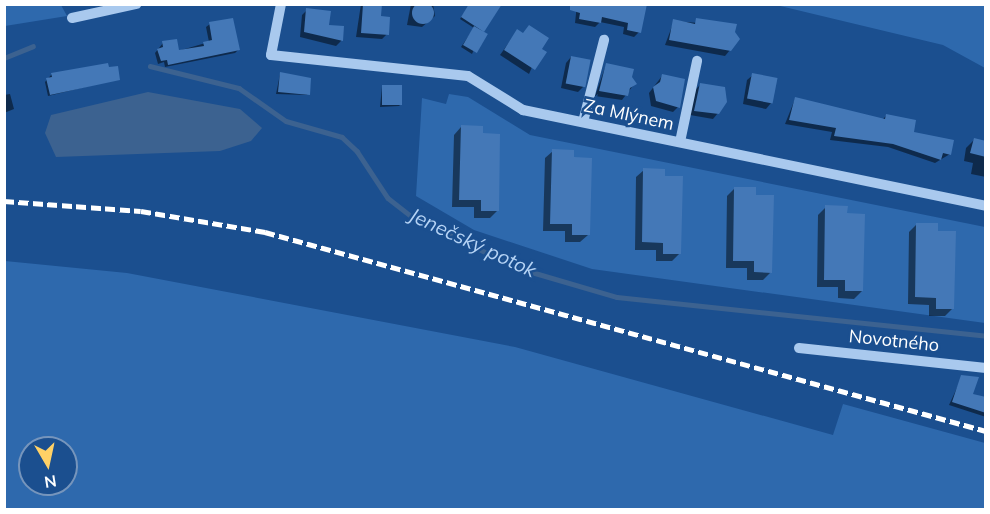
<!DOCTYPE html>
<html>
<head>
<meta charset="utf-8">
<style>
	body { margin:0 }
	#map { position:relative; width:990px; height:514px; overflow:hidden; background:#1b4f8f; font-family:Mulish,sans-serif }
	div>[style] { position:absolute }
	.green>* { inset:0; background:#2e69ad }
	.water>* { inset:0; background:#3c6290 }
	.shadow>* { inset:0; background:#0007 }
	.stream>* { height:4.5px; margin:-2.25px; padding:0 2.25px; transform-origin:2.25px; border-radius:2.25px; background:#3c6290 }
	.building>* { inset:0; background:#4478b7; transform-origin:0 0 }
	.round { border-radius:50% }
	.minor>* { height:10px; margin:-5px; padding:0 5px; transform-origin:5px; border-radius:5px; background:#a9c9ee }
	.rail>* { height:4.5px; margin-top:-2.25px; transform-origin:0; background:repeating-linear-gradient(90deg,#fff 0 10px,transparent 0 14.5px) }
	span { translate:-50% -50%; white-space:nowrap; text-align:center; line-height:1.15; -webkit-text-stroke:5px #1b4f8f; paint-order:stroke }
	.street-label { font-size:18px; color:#fff }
	.water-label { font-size:20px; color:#b5d3f5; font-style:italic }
	.frame { position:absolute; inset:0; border:6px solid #fff; pointer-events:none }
	.north { position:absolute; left:18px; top:436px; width:60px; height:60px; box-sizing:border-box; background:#1b4f8f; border:2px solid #7695bc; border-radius:50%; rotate:171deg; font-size:16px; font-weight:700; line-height:24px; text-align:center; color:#fff }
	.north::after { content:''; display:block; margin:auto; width:21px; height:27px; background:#ffd166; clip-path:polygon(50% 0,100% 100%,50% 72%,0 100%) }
</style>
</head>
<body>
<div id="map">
	<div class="green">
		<div style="clip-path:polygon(5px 4px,61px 5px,67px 16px,5px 26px)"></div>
		<div style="clip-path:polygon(776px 5px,985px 5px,985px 68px,943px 45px)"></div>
		<div style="clip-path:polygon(449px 94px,468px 97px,530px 135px,985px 227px,985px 323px,592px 269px,474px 230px,416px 196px,422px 98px,446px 104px)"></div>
		<div style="clip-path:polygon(evenodd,5px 261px,127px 273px,515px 347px,833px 435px,843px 404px,985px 443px,985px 509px,5px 509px,5px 261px,30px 448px,66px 448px,66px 484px,30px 484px,30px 448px)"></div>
	</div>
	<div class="water">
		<div style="clip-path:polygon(148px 92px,240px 109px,262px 128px,251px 141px,220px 151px,56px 157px,45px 133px,51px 115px)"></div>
	</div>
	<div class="shadow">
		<div style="clip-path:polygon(361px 4px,380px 4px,379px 17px,387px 34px,382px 39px,356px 37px)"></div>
		<div style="clip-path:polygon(411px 4px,433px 4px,435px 16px,422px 27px,407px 25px)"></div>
		<div style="clip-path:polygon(470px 4px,482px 32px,472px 54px,461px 47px,474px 28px,460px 19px)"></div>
		<div style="clip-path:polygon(577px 4px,645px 4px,639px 32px,634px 37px,623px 34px,624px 27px,600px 22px,595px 27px,575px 23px)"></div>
		<div style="clip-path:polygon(307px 10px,328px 26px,343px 28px,341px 41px,336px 46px,300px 37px,302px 15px)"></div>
		<div style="clip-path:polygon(674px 21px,735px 26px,730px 50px,725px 56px,665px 45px)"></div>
		<div style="clip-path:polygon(210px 24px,238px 50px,235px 53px,165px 67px,164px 62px,158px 64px,155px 53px,163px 43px,178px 51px,209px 42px,206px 27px)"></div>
		<div style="clip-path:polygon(517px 31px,540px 49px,529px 74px,500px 55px)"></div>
		<div style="clip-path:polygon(571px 57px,583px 87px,578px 92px,561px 88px,566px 63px)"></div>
		<div style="clip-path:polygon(606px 65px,630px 77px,635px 83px,622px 100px,595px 96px)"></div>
		<div style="clip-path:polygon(52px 74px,118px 79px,48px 96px,45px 82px)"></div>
		<div style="clip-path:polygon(280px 74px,308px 95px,276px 94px)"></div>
		<div style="clip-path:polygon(753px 75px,771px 103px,766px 109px,743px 104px,747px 80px)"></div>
		<div style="clip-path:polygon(662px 76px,678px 107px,673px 112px,651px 106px,649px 93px)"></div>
		<div style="clip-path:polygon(701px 84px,718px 113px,713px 119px,690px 115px,696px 89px)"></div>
		<div style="clip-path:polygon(382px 87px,401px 104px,399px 106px,380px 107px)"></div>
		<div style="clip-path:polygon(10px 94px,14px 109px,4px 113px,4px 95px)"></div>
		<div style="clip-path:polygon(795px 99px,882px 120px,886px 116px,950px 154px,935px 163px,888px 147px,830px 140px,832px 132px,785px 124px)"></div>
		<div style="clip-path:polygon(461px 127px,498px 210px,490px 218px,474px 218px,474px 207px,452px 207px,454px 135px)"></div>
		<div style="clip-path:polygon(974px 140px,986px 142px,986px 177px,971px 174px,973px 163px,964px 161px,966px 148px)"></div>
		<div style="clip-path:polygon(553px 151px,588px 235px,580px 242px,565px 242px,565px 231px,543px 231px,545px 158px)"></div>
		<div style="clip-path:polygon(644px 170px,680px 253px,672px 261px,656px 261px,656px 250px,635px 250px,636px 177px)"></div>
		<div style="clip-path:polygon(735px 188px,755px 196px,771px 272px,763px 280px,747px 280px,747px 268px,726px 268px,727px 196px)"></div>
		<div style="clip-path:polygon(826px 207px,846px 214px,862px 291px,854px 299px,838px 298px,838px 287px,817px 287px,818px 215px)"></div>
		<div style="clip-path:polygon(917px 224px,937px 232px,953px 308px,945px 316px,929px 316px,929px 305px,908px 304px,909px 232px)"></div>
		<div style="clip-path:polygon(962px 377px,971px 395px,986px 400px,986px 417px,949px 405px)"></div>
	</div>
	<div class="stream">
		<div style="left:4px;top:58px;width:31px;rotate:-22deg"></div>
		<div style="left:150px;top:66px;width:92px;rotate:13.9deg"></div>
		<div style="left:239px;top:88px;width:57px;rotate:35.1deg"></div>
		<div style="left:286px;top:121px;width:58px;rotate:15.9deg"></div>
		<div style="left:342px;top:137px;width:21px;rotate:43deg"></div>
		<div style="left:357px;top:151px;width:56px;rotate:56.6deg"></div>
		<div style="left:388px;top:198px;width:29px;rotate:38deg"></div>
		<div style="left:411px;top:216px;width:119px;rotate:25.9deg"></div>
		<div style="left:518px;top:268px;width:103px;rotate:16.3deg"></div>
		<div style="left:617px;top:297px;width:371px;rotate:6deg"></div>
	</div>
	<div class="building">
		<div class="round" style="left:412px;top:2px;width:22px;height:22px"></div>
		<div style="clip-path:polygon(363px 4px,382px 4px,381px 16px,390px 17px,389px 35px,361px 33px)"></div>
		<div style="clip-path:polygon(469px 4px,502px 4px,484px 32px,461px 17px)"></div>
		<div style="clip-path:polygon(570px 4px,647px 4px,641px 33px,627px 30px,628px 23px,602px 17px,601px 23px,579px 19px,580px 13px,570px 10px)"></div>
		<div style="clip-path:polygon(306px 8px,331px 11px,329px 25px,344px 26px,343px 41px,304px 32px)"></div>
		<div style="clip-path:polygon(233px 18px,240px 50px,168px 65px,167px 60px,161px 61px,157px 49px,163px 47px,162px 41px,177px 39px,179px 50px,204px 46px,203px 42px,212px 40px,209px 22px)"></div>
		<div style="clip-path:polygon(696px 18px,737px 24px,735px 32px,740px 39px,731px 51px,669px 40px,673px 19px,695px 24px)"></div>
		<div style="clip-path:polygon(529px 25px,549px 38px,542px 49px,547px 52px,535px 70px,504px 50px,517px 29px,523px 33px)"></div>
		<div style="left:474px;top:26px;width:16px;height:22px;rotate:30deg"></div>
		<div style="left:571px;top:56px;width:20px;height:28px;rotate:11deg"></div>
		<div style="clip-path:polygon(108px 63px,109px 67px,118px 66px,120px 80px,50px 95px,46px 78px,52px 77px,51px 73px)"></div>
		<div style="clip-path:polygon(606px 63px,634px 69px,632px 77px,637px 84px,630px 88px,628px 96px,599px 91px)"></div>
		<div style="clip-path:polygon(280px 72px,311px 78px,310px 95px,278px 92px)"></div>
		<div style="left:752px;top:73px;width:26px;height:26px;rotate:11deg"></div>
		<div style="clip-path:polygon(662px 74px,685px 79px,680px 108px,656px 101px,653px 87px,660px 82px)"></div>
		<div style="clip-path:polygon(700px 83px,725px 87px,727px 102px,719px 114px,694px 111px)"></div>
		<div style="left:382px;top:85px;width:20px;height:20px"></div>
		<div style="clip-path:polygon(795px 97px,885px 119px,886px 114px,916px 120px,914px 132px,954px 140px,951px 155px,943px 153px,941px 160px,893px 144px,834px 136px,836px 128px,789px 120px)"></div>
		<div style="clip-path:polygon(461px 125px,483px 126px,483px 133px,500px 134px,499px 211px,481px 211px,481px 200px,459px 200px)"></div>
		<div style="clip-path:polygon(974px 138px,986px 141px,986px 157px,970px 153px)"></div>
		<div style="clip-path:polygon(552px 149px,574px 150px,574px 157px,592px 158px,590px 235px,572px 235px,572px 224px,550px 224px)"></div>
		<div style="clip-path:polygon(643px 168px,665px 169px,665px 176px,683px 176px,681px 254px,663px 254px,663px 243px,642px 242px)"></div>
		<div style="clip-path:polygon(734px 187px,756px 187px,756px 195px,774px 195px,772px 273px,754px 272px,754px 261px,733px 261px)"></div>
		<div style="clip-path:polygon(825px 205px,848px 206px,847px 213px,865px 214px,863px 291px,845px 291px,845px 280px,824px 280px)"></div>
		<div style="clip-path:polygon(916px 223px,938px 223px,938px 231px,956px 231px,954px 309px,936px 309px,936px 298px,915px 297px)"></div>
		<div style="clip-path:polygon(961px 375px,979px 377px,973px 394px,986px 397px,986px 413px,952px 402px)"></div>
	</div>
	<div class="minor">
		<div style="left:281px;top:4px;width:52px;rotate:101.1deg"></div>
		<div style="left:271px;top:55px;width:198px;rotate:6.1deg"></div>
		<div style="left:468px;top:76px;width:65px;rotate:31.7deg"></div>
		<div style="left:523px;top:110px;width:473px;rotate:11.7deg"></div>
		<div style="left:72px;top:18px;width:66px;rotate:-12.3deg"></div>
		<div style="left:583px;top:122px;width:85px;rotate:-75.6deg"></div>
		<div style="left:680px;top:142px;width:83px;rotate:-78.1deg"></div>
		<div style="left:799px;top:348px;width:188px;rotate:6.1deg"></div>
	</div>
	<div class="rail">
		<div style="left:4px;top:201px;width:137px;rotate:4.2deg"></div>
		<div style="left:141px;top:211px;width:126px;rotate:9.6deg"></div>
		<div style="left:265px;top:232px;width:748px;rotate:15.43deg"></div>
	</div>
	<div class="street-label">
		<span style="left:629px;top:115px;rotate:12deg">Za Mlýnem</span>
		<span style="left:894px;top:341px;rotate:6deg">Novotného</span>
	</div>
	<div class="water-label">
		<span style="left:473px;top:242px;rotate:25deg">Jenečský potok</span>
	</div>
	<div class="frame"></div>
	<div class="north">N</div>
</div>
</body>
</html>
